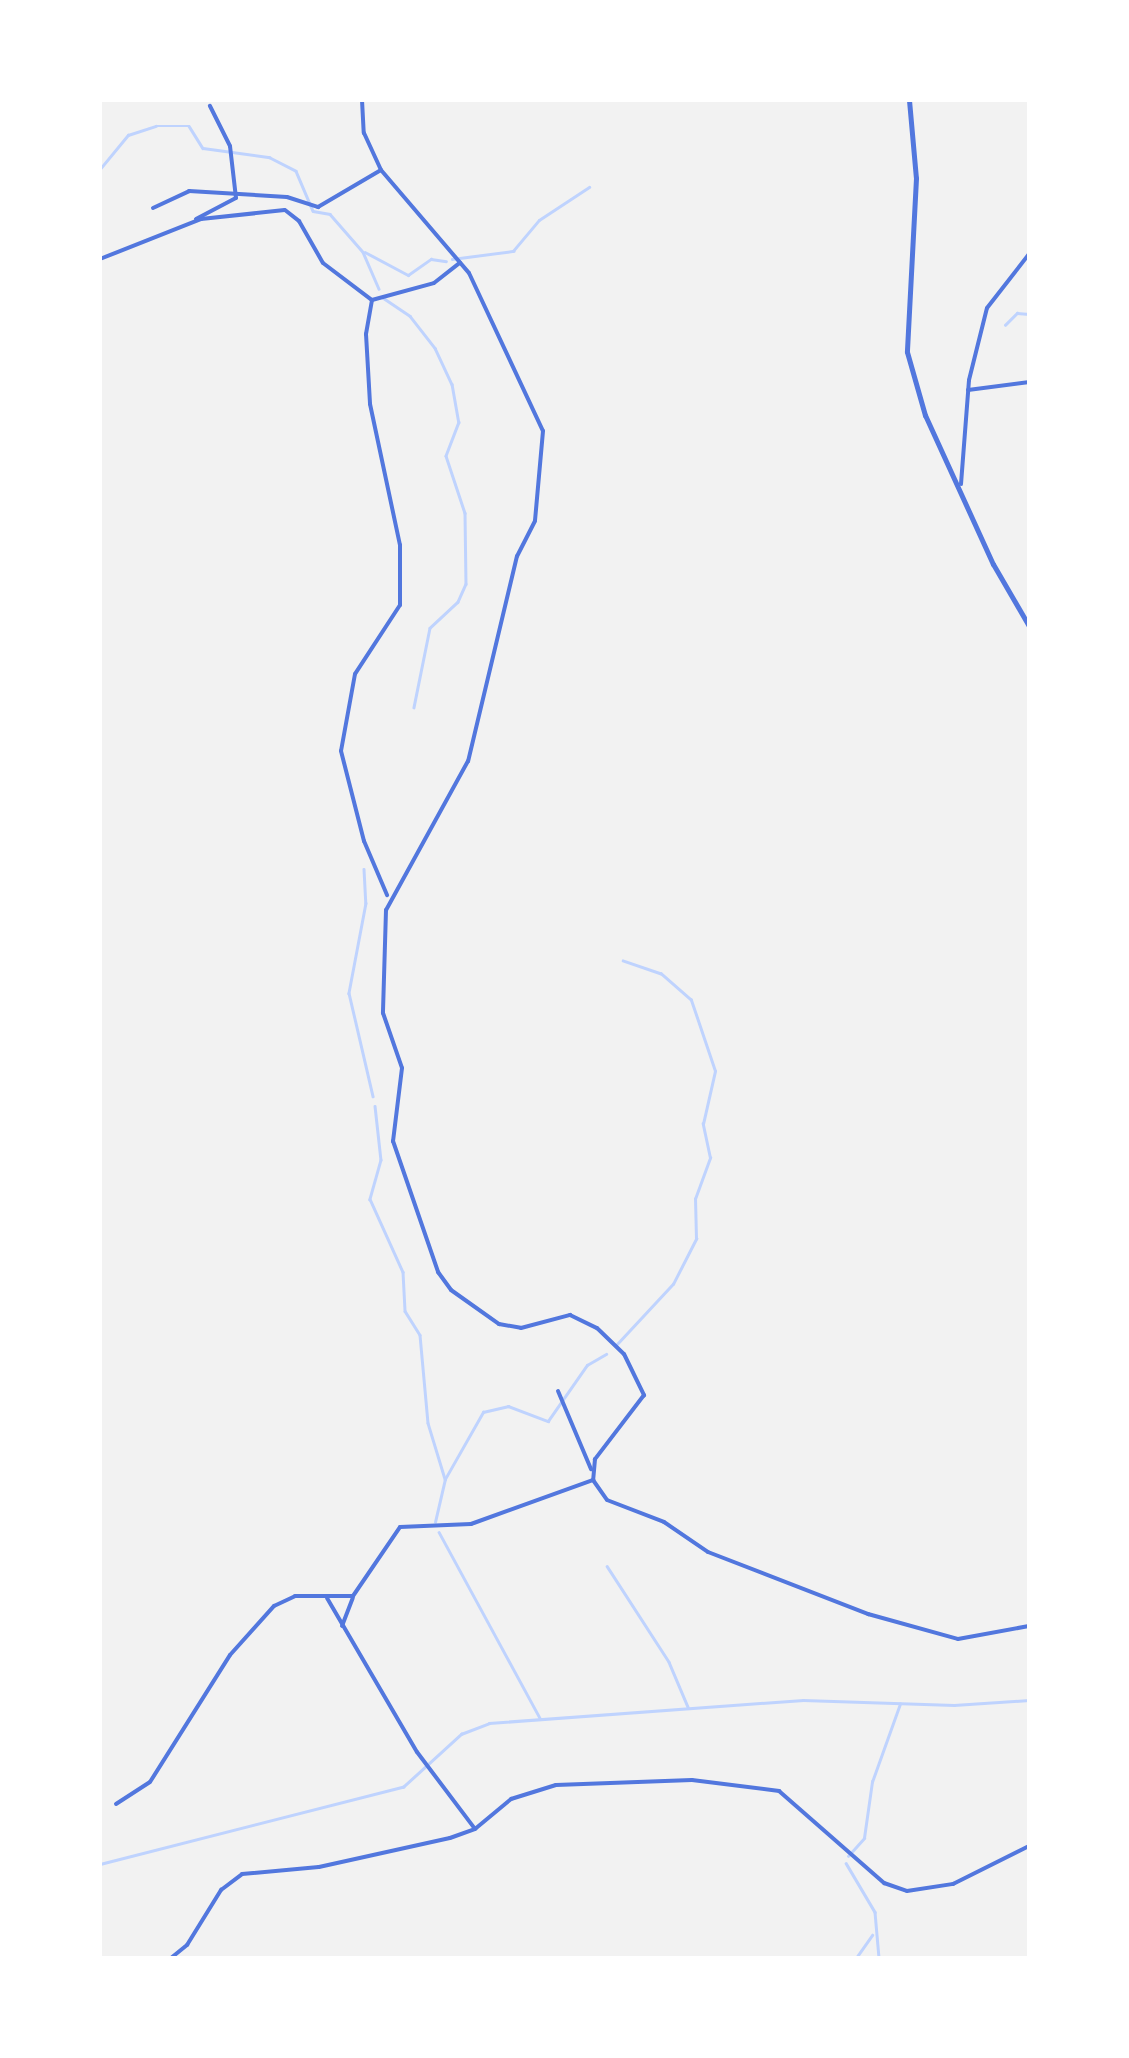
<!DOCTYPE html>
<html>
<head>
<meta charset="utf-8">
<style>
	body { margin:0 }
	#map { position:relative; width:1129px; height:2058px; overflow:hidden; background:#f2f2f2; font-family:"PT Sans",sans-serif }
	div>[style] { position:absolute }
	.stream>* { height:2.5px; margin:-1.25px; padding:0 1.25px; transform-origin:1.25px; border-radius:1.25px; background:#bfd3fe }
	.minor>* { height:4px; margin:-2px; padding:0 2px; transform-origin:2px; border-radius:2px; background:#5277de }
	.tertiary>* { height:5px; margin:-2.5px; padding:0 2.5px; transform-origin:2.5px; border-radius:2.5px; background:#5277de }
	span { translate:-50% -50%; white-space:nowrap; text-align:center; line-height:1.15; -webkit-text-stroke:10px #fff; paint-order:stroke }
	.frame { position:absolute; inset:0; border:102px solid #fff; pointer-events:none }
</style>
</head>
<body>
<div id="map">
	<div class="stream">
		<div style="left:100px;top:169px;width:44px;rotate:-50.5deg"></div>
		<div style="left:128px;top:135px;width:29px;rotate:-18deg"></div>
		<div style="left:156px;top:126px;width:33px"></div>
		<div style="left:189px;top:126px;width:26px;rotate:58deg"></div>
		<div style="left:203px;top:148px;width:67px;rotate:7.8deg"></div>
		<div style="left:269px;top:157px;width:30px;rotate:27deg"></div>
		<div style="left:296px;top:171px;width:43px;rotate:67deg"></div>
		<div style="left:313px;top:211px;width:17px;rotate:10deg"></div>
		<div style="left:330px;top:214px;width:50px;rotate:49deg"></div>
		<div style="left:363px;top:252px;width:40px;rotate:66.6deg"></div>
		<div style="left:365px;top:252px;width:49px;rotate:28.1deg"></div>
		<div style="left:408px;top:275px;width:28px;rotate:-35deg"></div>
		<div style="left:431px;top:259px;width:15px;rotate:8deg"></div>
		<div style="left:452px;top:259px;width:62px;rotate:-7.5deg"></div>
		<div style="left:513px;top:251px;width:40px;rotate:-50deg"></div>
		<div style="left:539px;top:220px;width:60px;rotate:-33.4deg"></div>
		<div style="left:382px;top:297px;width:34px;rotate:34deg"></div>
		<div style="left:410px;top:316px;width:41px;rotate:52deg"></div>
		<div style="left:435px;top:348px;width:40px;rotate:65deg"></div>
		<div style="left:452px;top:384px;width:39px;rotate:80deg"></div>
		<div style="left:459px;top:422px;width:36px;rotate:111deg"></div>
		<div style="left:446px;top:456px;width:60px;rotate:71.6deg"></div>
		<div style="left:465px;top:513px;width:71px;rotate:89.2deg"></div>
		<div style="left:466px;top:584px;width:20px;rotate:114deg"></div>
		<div style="left:458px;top:602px;width:38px;rotate:137deg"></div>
		<div style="left:430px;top:628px;width:81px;rotate:101.4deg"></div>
		<div style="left:1005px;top:325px;width:17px;rotate:-45deg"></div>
		<div style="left:1017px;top:313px;width:12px;rotate:5deg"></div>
		<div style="left:364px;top:869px;width:34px;rotate:87deg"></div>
		<div style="left:366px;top:903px;width:92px;rotate:100.7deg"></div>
		<div style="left:349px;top:993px;width:106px;rotate:76.9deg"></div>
		<div style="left:375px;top:1106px;width:54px;rotate:83.7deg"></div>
		<div style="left:381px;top:1160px;width:41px;rotate:105.8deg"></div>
		<div style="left:370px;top:1199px;width:80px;rotate:65.7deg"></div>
		<div style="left:403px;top:1272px;width:39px;rotate:87deg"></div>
		<div style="left:405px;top:1311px;width:28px;rotate:58deg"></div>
		<div style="left:420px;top:1335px;width:88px;rotate:84.8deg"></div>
		<div style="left:428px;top:1423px;width:59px;rotate:73.1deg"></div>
		<div style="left:617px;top:1344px;width:82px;rotate:-47deg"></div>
		<div style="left:673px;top:1284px;width:51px;rotate:-62.9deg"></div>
		<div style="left:696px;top:1239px;width:40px;rotate:-91.4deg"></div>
		<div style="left:695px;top:1199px;width:44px;rotate:-69.9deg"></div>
		<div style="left:710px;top:1158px;width:35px;rotate:-102deg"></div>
		<div style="left:703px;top:1124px;width:54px;rotate:-77.2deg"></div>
		<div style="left:715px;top:1071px;width:75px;rotate:-108.7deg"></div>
		<div style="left:691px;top:1000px;width:40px;rotate:-139deg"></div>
		<div style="left:661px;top:974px;width:40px;rotate:-161.1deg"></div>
		<div style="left:435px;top:1522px;width:44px;rotate:-76.9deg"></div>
		<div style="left:445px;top:1479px;width:77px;rotate:-60.4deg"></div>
		<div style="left:483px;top:1412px;width:26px;rotate:-13deg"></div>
		<div style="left:508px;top:1406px;width:43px;rotate:20.6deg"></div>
		<div style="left:548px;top:1421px;width:68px;rotate:-55.1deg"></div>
		<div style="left:587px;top:1365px;width:22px;rotate:-30deg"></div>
		<div style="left:439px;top:1532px;width:212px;rotate:61.5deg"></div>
		<div style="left:607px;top:1566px;width:114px;rotate:57.1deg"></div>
		<div style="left:669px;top:1662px;width:49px;rotate:67.1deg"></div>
		<div style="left:848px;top:1856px;width:24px;rotate:-48deg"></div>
		<div style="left:864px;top:1838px;width:57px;rotate:-81.9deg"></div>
		<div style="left:872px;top:1782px;width:83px;rotate:-70.3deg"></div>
		<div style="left:846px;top:1863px;width:57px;rotate:59.4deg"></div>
		<div style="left:875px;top:1912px;width:46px;rotate:85deg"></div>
		<div style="left:100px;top:1864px;width:313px;rotate:-14.3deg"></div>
		<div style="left:403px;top:1787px;width:79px;rotate:-42.4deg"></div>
		<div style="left:461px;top:1734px;width:30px;rotate:-21deg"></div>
		<div style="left:489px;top:1723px;width:315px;rotate:-4.2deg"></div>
		<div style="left:803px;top:1700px;width:151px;rotate:1.9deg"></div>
		<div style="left:954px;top:1705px;width:75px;rotate:-3.8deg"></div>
		<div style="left:856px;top:1958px;width:28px;rotate:-55deg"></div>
	</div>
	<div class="minor">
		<div style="left:362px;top:100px;width:33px;rotate:87deg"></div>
		<div style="left:364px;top:133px;width:41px;rotate:65.3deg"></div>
		<div style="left:381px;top:170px;width:135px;rotate:49.5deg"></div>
		<div style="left:469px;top:273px;width:174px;rotate:64.9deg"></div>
		<div style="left:543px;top:431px;width:90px;rotate:95.1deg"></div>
		<div style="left:535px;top:521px;width:39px;rotate:117deg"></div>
		<div style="left:517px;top:556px;width:211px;rotate:103.4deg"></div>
		<div style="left:468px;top:761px;width:170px;rotate:118.8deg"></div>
		<div style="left:386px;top:910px;width:103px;rotate:91.7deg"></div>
		<div style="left:383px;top:1013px;width:58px;rotate:70.9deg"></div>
		<div style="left:402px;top:1068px;width:74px;rotate:97deg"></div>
		<div style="left:393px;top:1141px;width:139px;rotate:71deg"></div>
		<div style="left:438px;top:1272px;width:22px;rotate:54deg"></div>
		<div style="left:451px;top:1290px;width:59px;rotate:35.3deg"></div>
		<div style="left:499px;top:1324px;width:22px;rotate:10deg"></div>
		<div style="left:521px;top:1328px;width:51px;rotate:-14.9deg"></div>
		<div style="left:570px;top:1315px;width:30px;rotate:26deg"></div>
		<div style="left:597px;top:1328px;width:37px;rotate:44deg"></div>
		<div style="left:624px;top:1354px;width:46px;rotate:64deg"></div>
		<div style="left:644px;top:1395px;width:81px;rotate:127.4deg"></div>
		<div style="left:595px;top:1459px;width:21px;rotate:95deg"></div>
		<div style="left:593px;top:1480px;width:24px;rotate:55deg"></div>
		<div style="left:607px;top:1500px;width:61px;rotate:21.1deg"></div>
		<div style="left:664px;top:1522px;width:53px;rotate:34.3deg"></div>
		<div style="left:708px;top:1552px;width:172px;rotate:21.2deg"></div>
		<div style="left:868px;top:1614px;width:93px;rotate:15.5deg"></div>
		<div style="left:958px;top:1639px;width:72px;rotate:-10.4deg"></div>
		<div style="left:153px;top:208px;width:40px;rotate:-25deg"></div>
		<div style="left:189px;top:191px;width:98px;rotate:3.5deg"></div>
		<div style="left:287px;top:197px;width:33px;rotate:18deg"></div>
		<div style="left:318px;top:207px;width:73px;rotate:-30.4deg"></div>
		<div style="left:196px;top:219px;width:45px;rotate:-27.7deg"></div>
		<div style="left:236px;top:198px;width:52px;rotate:-96.6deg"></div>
		<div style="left:230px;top:146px;width:45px;rotate:-116.6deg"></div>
		<div style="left:100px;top:259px;width:109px;rotate:-21.6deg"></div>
		<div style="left:201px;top:219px;width:84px;rotate:-6.1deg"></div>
		<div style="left:285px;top:210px;width:18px;rotate:38deg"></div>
		<div style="left:299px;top:221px;width:48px;rotate:60.3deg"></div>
		<div style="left:323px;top:263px;width:61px;rotate:37.1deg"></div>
		<div style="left:372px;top:300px;width:35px;rotate:100deg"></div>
		<div style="left:366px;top:334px;width:70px;rotate:86.7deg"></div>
		<div style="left:370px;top:404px;width:144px;rotate:78deg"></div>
		<div style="left:400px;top:545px;width:60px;rotate:90deg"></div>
		<div style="left:400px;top:605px;width:82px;rotate:123.1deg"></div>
		<div style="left:355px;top:674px;width:78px;rotate:100.3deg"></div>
		<div style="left:341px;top:751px;width:93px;rotate:75.7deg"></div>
		<div style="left:364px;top:841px;width:59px;rotate:66.9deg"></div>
		<div style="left:372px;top:300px;width:64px;rotate:-15.3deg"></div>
		<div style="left:434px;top:283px;width:33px;rotate:-38deg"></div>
		<div style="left:968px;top:390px;width:62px;rotate:-7.5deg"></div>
		<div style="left:961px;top:484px;width:104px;rotate:-85.6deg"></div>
		<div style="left:969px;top:380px;width:74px;rotate:-76deg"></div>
		<div style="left:987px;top:308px;width:68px;rotate:-52.1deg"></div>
		<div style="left:558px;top:1391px;width:85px;rotate:67.1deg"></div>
		<div style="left:327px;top:1598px;width:178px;rotate:59.7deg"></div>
		<div style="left:417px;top:1752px;width:96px;rotate:53deg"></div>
		<div style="left:342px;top:1626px;width:30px;rotate:-69deg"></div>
		<div style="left:116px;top:1804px;width:40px;rotate:-32.9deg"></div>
		<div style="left:150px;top:1782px;width:150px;rotate:-57.8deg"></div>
		<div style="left:230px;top:1655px;width:66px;rotate:-48.1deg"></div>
		<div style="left:274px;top:1606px;width:23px;rotate:-25deg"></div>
		<div style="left:295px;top:1596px;width:58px"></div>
		<div style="left:353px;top:1596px;width:83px;rotate:-55.7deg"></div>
		<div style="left:400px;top:1527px;width:71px;rotate:-2.4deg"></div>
		<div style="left:471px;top:1524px;width:130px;rotate:-19.8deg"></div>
		<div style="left:171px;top:1958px;width:21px;rotate:-39deg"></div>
		<div style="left:187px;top:1945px;width:65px;rotate:-58.3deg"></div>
		<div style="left:221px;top:1890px;width:26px;rotate:-37deg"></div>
		<div style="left:242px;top:1874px;width:77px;rotate:-5.2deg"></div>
		<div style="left:319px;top:1867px;width:134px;rotate:-12.5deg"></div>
		<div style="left:450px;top:1838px;width:27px;rotate:-20deg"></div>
		<div style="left:475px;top:1829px;width:47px;rotate:-39.8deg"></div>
		<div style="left:511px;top:1799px;width:47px;rotate:-17.3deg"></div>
		<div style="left:556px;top:1785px;width:136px;rotate:-2.1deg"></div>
		<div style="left:692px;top:1780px;width:88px;rotate:7.2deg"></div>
		<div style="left:779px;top:1791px;width:140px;rotate:41.2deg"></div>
		<div style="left:884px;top:1883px;width:24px;rotate:19deg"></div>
		<div style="left:907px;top:1891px;width:47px;rotate:-8.7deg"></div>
		<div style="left:953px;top:1884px;width:85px;rotate:-26.6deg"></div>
	</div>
	<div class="tertiary">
		<div style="left:909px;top:100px;width:78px;rotate:84.9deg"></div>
		<div style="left:916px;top:178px;width:174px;rotate:93deg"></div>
		<div style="left:907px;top:352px;width:66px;rotate:74.1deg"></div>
		<div style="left:925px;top:415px;width:164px;rotate:65.5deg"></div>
		<div style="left:993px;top:564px;width:72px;rotate:59.9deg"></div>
	</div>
	<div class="frame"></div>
</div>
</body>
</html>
